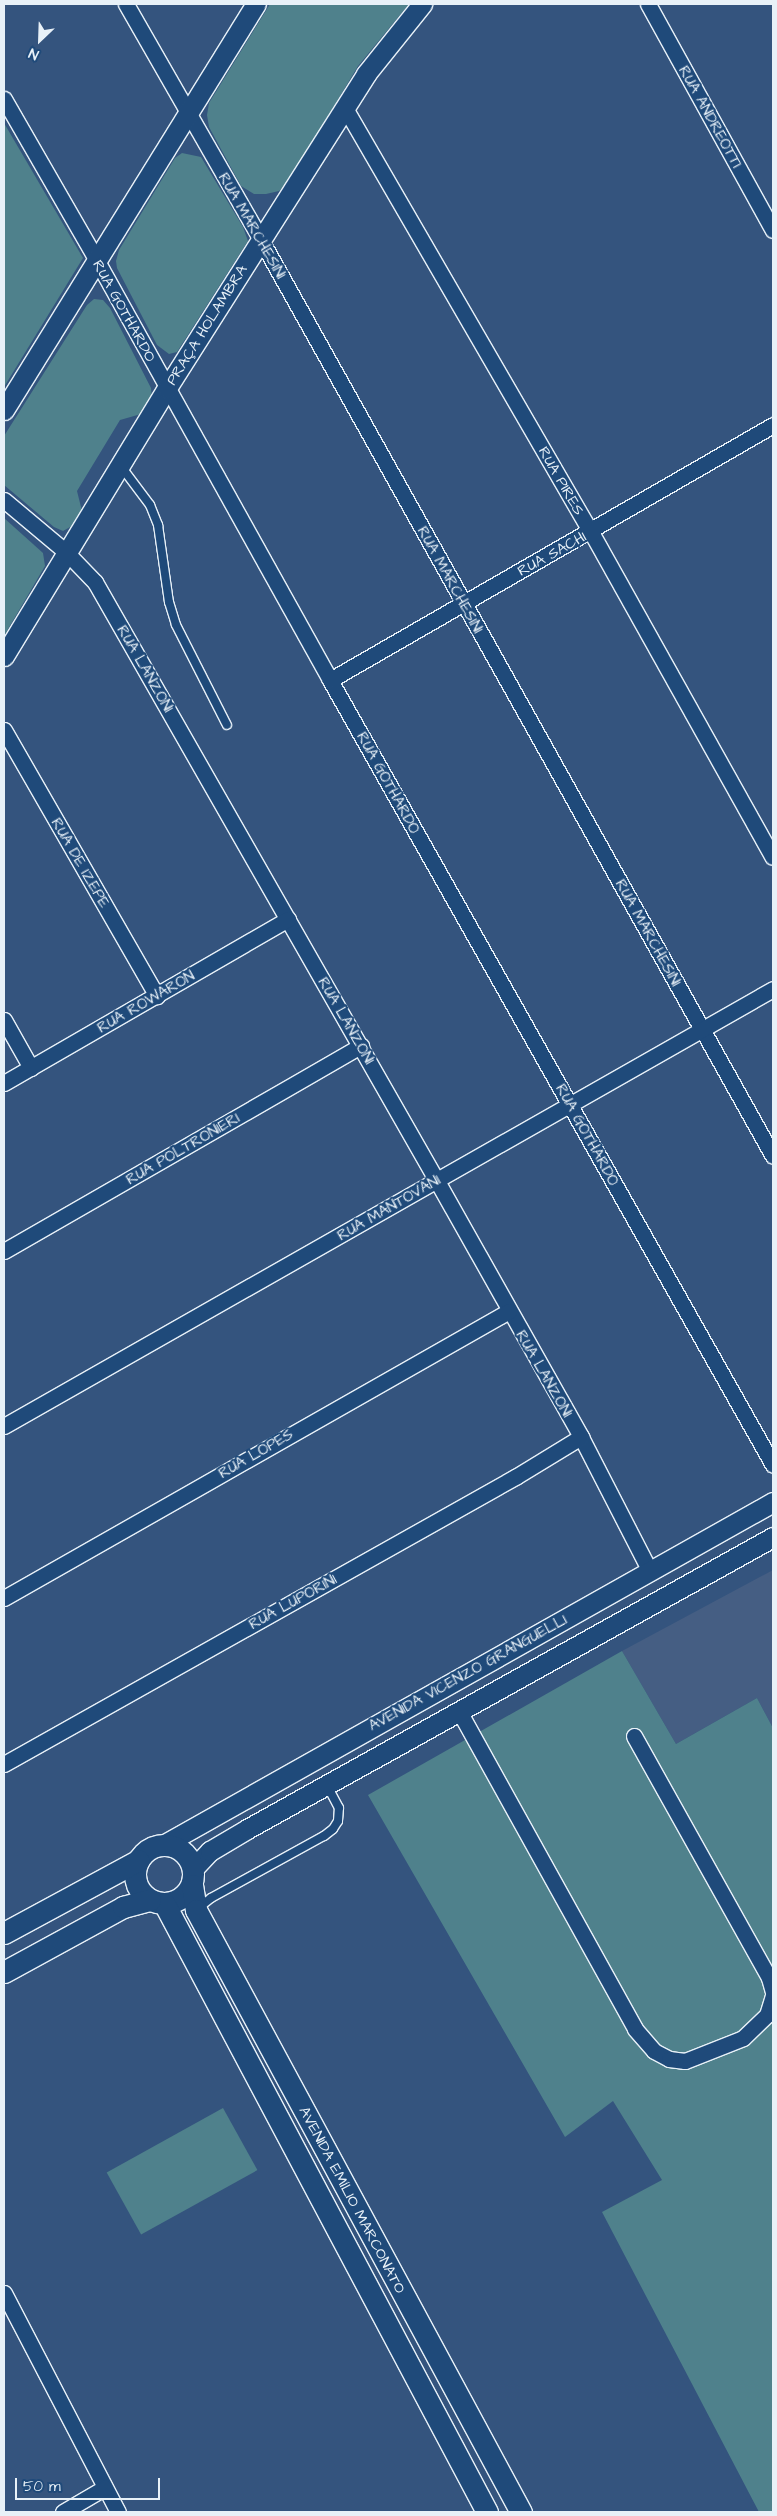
<!DOCTYPE html>
<html>
<head>
<meta charset="utf-8">
<style>
	body { margin:0 }
	#map { position:relative; width:777px; height:2516px; overflow:hidden; background:#34547e; font-family:"Architects Daughter",sans-serif }
	div>[style] { position:absolute }
	.built>* { inset:0; background:#455e83 }
	.green>* { inset:0; background:#4f818c; transform-origin:0 0 }
	.roads { filter:drop-shadow(1px 0 #e8f1f8) drop-shadow(-1px 0 #e8f1f8) drop-shadow(0 1px #e8f1f8) drop-shadow(0 -1px #e8f1f8) }
	.service>* { height:8px; margin:-4px; padding:0 4px; transform-origin:4px; border-radius:4px; background:#1f4a7a }
	.minor>* { height:15px; margin:-7.5px; padding:0 7.5px; transform-origin:7.5px; border-radius:7.5px; background:#1f4a7a }
	.tertiary>* { height:19px; margin:-9.5px; padding:0 9.5px; transform-origin:9.5px; border-radius:9.5px; background:#1f4a7a }
	.secondary>* { height:21px; margin:-10.5px; padding:0 10.5px; transform-origin:10.5px; border-radius:10.5px; background:#1f4a7a }
	.secondary>.ring { margin:-10.5px; padding:0; box-sizing:content-box; background:none; border:21px solid #1f4a7a; border-radius:50% }
	span { translate:-50% -50%; white-space:nowrap; text-align:center; line-height:1.15; -webkit-text-stroke:4px #1f4a7a; paint-order:stroke }
	.street-label { font-size:15px; color:#e8f1f8 }
	.frame { position:absolute; inset:0; border:5px solid #e8f1f8; pointer-events:none }
	.north { position:absolute; left:15px; top:15px; width:50px; height:50px; -webkit-text-stroke:4px #1f4a7a; paint-order:stroke; rotate:204deg; font-size:14px; font-weight:700; line-height:20px; text-align:center; color:#e8f1f8 }
	.north::after { content:''; display:block; margin:auto; width:18px; height:22px; background:#e8f1f8; clip-path:polygon(50% 0,100% 100%,50% 72%,0 100%) }
	.scale { position:absolute; left:15px; top:2478px; width:145px; height:22px; box-sizing:border-box; border:2px solid #e8f1f8; border-top:0; padding-left:6px; font-size:15px; line-height:18px; white-space:nowrap; color:#e8f1f8; -webkit-text-stroke:4px #1f4a7a; paint-order:stroke }
</style>
</head>
<body>
<div id="map">
	<div class="built">
		<div style="clip-path:polygon(773px 1570px,773px 1728px,757px 1698px,676px 1744px,622px 1651px)"></div>
	</div>
	<div class="green">
		<div style="clip-path:polygon(270px 4px,409px 4px,358px 66px,289px 182px,279px 191px,266px 194px,254px 194px,241px 186px,209px 127px,207px 115px,209px 103px)"></div>
		<div style="clip-path:polygon(4px 123px,83px 258px,4px 387px)"></div>
		<div style="clip-path:polygon(182px 153px,201px 157px,243px 227px,248px 241px,177px 352px,169px 354px,157px 345px,117px 268px,116px 261px,119px 250px,175px 158px)"></div>
		<div style="clip-path:polygon(94px 299px,103px 300px,110px 308px,151px 388px,152px 398px,141px 414px,120px 420px,77px 491px,82px 511px,72px 526px,63px 531px,54px 527px,4px 485px,4px 436px,87px 305px)"></div>
		<div style="clip-path:polygon(4px 518px,43px 553px,45px 566px,4px 636px)"></div>
		<div style="clip-path:polygon(622px 1651px,676px 1744px,757px 1698px,773px 1728px,773px 2512px,759px 2512px,602px 2212px,662px 2180px,613px 2101px,565px 2137px,368px 1795px)"></div>
		<div style="left:223px;top:2108px;width:71px;height:133px;rotate:61deg"></div>
	</div>
	<div class="roads">
		<div class="service">
			<div style="left:120px;top:465px;width:50px;rotate:53.1deg"></div>
			<div style="left:150px;top:505px;width:22px;rotate:68deg"></div>
			<div style="left:158px;top:525px;width:78px;rotate:81.9deg"></div>
			<div style="left:169px;top:602px;width:24px;rotate:73deg"></div>
			<div style="left:176px;top:625px;width:112px;rotate:63deg"></div>
			<div style="left:197px;top:1909px;width:18px;rotate:-38deg"></div>
			<div style="left:211px;top:1898px;width:129px;rotate:-28.8deg"></div>
			<div style="left:324px;top:1836px;width:11px;rotate:-38deg"></div>
			<div style="left:333px;top:1829px;width:9px;rotate:-58deg"></div>
			<div style="left:338px;top:1821px;width:13px;rotate:-86deg"></div>
			<div style="left:339px;top:1808px;width:26px;rotate:-118deg"></div>
		</div>
		<div class="minor">
			<div style="left:126px;top:4px;width:272px;rotate:60.2deg"></div>
			<div style="left:261px;top:240px;width:1049px;rotate:60.8deg"></div>
			<div style="left:648px;top:4px;width:258px;rotate:61.1deg"></div>
			<div style="left:4px;top:99px;width:187px;rotate:60.1deg"></div>
			<div style="left:97px;top:261px;width:479px;rotate:60.9deg"></div>
			<div style="left:330px;top:680px;width:901px;rotate:60.56deg"></div>
			<div style="left:345px;top:108px;width:490px;rotate:59.9deg"></div>
			<div style="left:591px;top:532px;width:372px;rotate:60.8deg"></div>
			<div style="left:4px;top:500px;width:81px;rotate:40deg"></div>
			<div style="left:66px;top:552px;width:42px;rotate:46deg"></div>
			<div style="left:95px;top:582px;width:690px;rotate:60.28deg"></div>
			<div style="left:437px;top:1181px;width:294px;rotate:60.6deg"></div>
			<div style="left:581px;top:1437px;width:151px;rotate:62.8deg"></div>
			<div style="left:330px;top:680px;width:511px;rotate:-29.93deg"></div>
			<div style="left:4px;top:730px;width:307px;rotate:60.1deg"></div>
			<div style="left:4px;top:1020px;width:55px;rotate:60.6deg"></div>
			<div style="left:4px;top:1083px;width:328px;rotate:-30deg"></div>
			<div style="left:4px;top:1251px;width:412px;rotate:-29.9deg"></div>
			<div style="left:4px;top:1426px;width:884px;rotate:-29.61deg"></div>
			<div style="left:4px;top:1598px;width:581px;rotate:-29.61deg"></div>
			<div style="left:459px;top:1711px;width:363px;rotate:61deg"></div>
			<div style="left:635px;top:2029px;width:29px;rotate:49deg"></div>
			<div style="left:654px;top:2051px;width:17px;rotate:28deg"></div>
			<div style="left:669px;top:2059px;width:16px;rotate:7deg"></div>
			<div style="left:685px;top:2061px;width:62px;rotate:-21.6deg"></div>
			<div style="left:743px;top:2038px;width:33px;rotate:-44deg"></div>
			<div style="left:767px;top:2015px;width:21px;rotate:-73deg"></div>
			<div style="left:634px;top:1736px;width:277px;rotate:60.8deg"></div>
			<div style="left:769px;top:1978px;width:15px;rotate:74deg"></div>
			<div style="left:4px;top:1764px;width:588px;rotate:-29.31deg"></div>
			<div style="left:517px;top:1476px;width:75px;rotate:-31.4deg"></div>
			<div style="left:4px;top:2293px;width:247px;rotate:62.5deg"></div>
			<div style="left:63px;top:2512px;width:48px;rotate:-30.3deg"></div>
		</div>
		<div class="tertiary">
			<div style="left:4px;top:410px;width:478px;rotate:-58.2deg"></div>
			<div style="left:4px;top:656px;width:314px;rotate:-58.7deg"></div>
			<div style="left:167px;top:388px;width:372px;rotate:-57.6deg"></div>
			<div style="left:366px;top:74px;width:90px;rotate:-51.3deg"></div>
			<div style="left:163px;top:1845px;width:700px;rotate:-29.35deg"></div>
			<div style="left:193px;top:1869px;width:25px;rotate:-47deg"></div>
			<div style="left:210px;top:1851px;width:43px;rotate:-30.7deg"></div>
			<div style="left:247px;top:1829px;width:602px;rotate:-29.04deg"></div>
		</div>
		<div class="secondary">
			<div class="ring" style="left:135px;top:1845px;width:37px;height:37px"></div>
			<div style="left:192px;top:1885px;width:25px;rotate:81deg"></div>
			<div style="left:196px;top:1910px;width:684px;rotate:61.64deg"></div>
			<div style="left:164px;top:1903px;width:689px;rotate:62.06deg"></div>
			<div style="left:4px;top:1933px;width:153px;rotate:-28.4deg"></div>
			<div style="left:4px;top:1972px;width:136px;rotate:-28.6deg"></div>
			<div style="left:123px;top:1907px;width:28px;rotate:-15deg"></div>
		</div>
	</div>
	<div class="street-label">
		<span style="left:710px;top:117px;rotate:61deg">RUA ANDREOTTI</span>
		<span style="left:252px;top:226px;rotate:60deg">RUA MARCHESINI</span>
		<span style="left:124px;top:311px;rotate:61deg">RUA GOTHARDO</span>
		<span style="left:207px;top:325px;rotate:-58deg">PRAÇA HOLAMBRA</span>
		<span style="left:561px;top:481px;rotate:60deg">RUA PIRES</span>
		<span style="left:552px;top:554px;rotate:-29deg">RUA SACHI</span>
		<span style="left:450px;top:580px;rotate:61deg">RUA MARCHESINI</span>
		<span style="left:145px;top:669px;rotate:60deg">RUA LANZONI</span>
		<span style="left:388px;top:783px;rotate:61deg">RUA GOTHARDO</span>
		<span style="left:80px;top:863px;rotate:60deg">RUA DE IZEPE</span>
		<span style="left:648px;top:933px;rotate:61deg">RUA MARCHESINI</span>
		<span style="left:146px;top:1002px;rotate:-30deg">RUA ROWARON</span>
		<span style="left:346px;top:1021px;rotate:60deg">RUA LANZONI</span>
		<span style="left:587px;top:1135px;rotate:61deg">RUA GOTHARDO</span>
		<span style="left:183px;top:1149px;rotate:-30deg">RUA POLTRONIERI</span>
		<span style="left:389px;top:1208px;rotate:-30deg">RUA MANTOVANI</span>
		<span style="left:544px;top:1374px;rotate:60deg">RUA LANZONI</span>
		<span style="left:256px;top:1454px;rotate:-30deg">RUA LOPES</span>
		<span style="left:293px;top:1602px;rotate:-29deg">RUA LUPORINI</span>
		<span style="left:468px;top:1673px;rotate:-29deg">AVENIDA VICENZO GRANGUELLI</span>
		<span style="left:352px;top:2200px;rotate:62deg">AVENIDA EMÍLIO MARCONATO</span>
	</div>
	<div class="frame"></div>
	<div class="north">N</div>
	<div class="scale">50 m</div>
</div>
</body>
</html>
